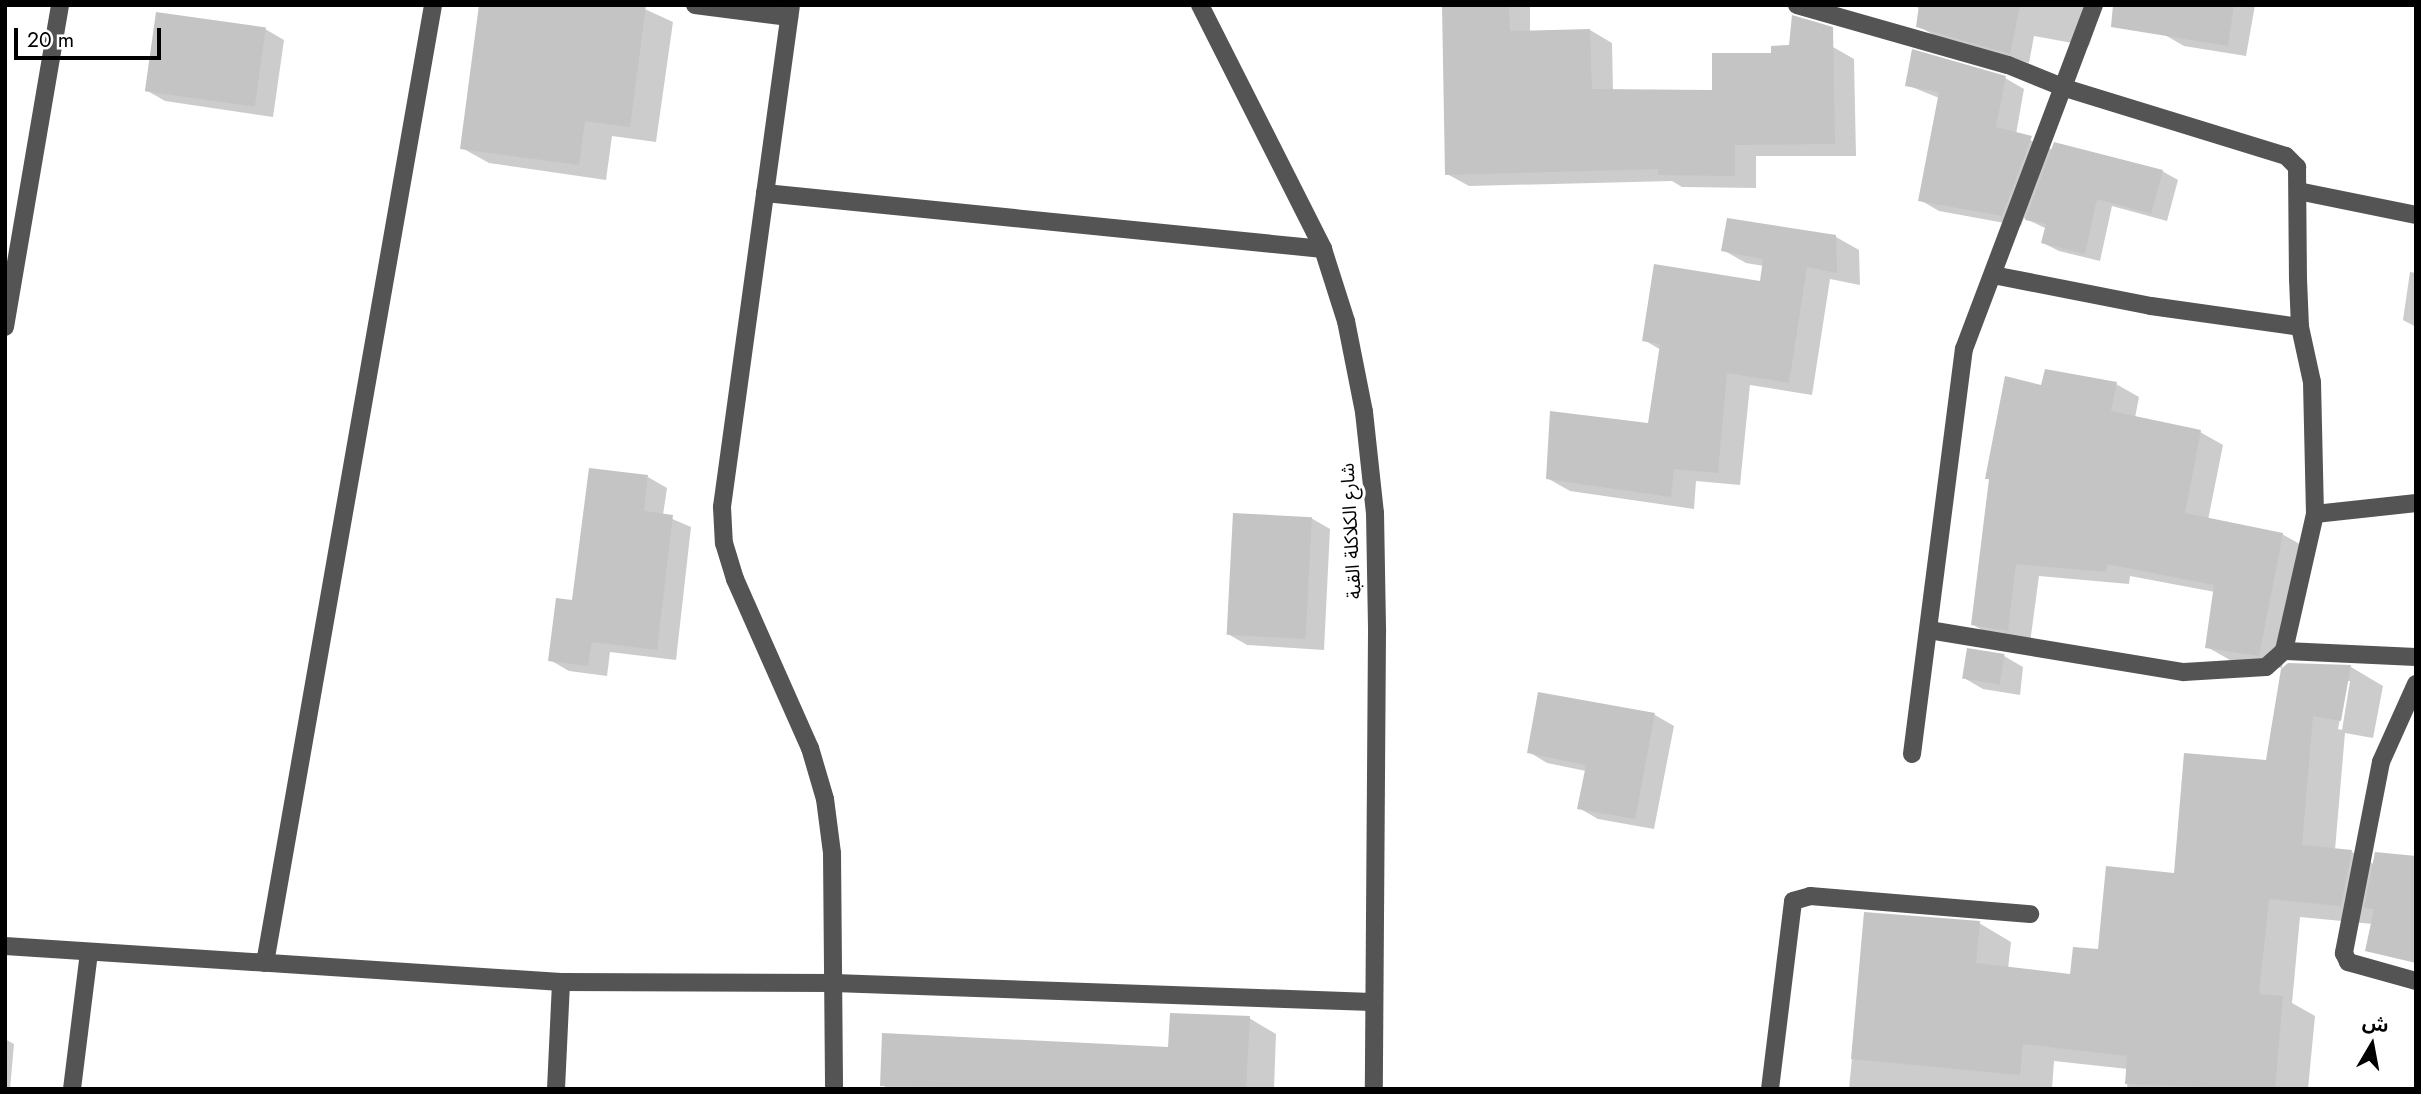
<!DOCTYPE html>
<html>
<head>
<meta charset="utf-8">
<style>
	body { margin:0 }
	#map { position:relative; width:2421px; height:1094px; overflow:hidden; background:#fff; font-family:Jost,"Noto Sans Arabic",sans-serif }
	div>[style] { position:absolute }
	.shadow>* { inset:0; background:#0003 }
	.building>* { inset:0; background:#c4c4c4; transform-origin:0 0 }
	.minor>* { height:18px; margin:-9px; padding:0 9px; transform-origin:9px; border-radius:9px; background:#545454 }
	span { translate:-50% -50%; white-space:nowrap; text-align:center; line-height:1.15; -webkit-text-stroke:6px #fff; paint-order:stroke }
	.street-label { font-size:19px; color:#000 }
	.frame { position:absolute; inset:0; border:7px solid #000; pointer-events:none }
	.north { position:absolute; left:2337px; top:1010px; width:70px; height:70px; -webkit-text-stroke:5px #fff; paint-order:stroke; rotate:10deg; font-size:19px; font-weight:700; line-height:28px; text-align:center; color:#000 }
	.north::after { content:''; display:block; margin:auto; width:24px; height:32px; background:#000; clip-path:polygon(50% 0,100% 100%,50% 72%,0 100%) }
	.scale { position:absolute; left:14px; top:28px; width:147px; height:32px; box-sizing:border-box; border:4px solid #000; border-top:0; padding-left:9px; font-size:21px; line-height:24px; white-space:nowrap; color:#000; -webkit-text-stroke:5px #fff; paint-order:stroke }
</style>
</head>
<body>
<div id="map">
	<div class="shadow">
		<div style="clip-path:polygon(636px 5px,673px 22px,656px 142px,612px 136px,606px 180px,489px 163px,462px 148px)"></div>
		<div style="clip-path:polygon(1444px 5px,1530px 5px,1530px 32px,1590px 30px,1612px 43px,1613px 91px,1714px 92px,1773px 55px,1833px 47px,1854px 59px,1856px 156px,1756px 156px,1756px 188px,1682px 187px,1672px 181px,1469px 186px,1447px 174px)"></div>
		<div style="clip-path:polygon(1905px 5px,2102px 5px,2089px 46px,2034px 36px,2029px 63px,1937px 37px,1918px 26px,1921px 8px)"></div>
		<div style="clip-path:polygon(2170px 5px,2255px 5px,2246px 56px,2184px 46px,2165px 35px)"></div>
		<div style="clip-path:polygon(265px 29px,284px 40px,273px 117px,165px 101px,146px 90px)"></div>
		<div style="clip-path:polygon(2005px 78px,2024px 89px,2016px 134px,2053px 150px,2162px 171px,2178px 180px,2167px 221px,2112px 206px,2100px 261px,2059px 251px,2043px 243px,2047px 229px,2024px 218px,2021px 226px,1939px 211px,1920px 200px,1939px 98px,1907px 85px)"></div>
		<div style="clip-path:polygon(1836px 237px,1859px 250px,1860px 285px,1830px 279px,1812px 395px,1750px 385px,1740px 485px,1696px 481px,1694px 509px,1570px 491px,1547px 478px,1650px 425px,1661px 350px,1644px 340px,1761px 283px,1764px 266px,1746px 263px,1723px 250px)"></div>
		<div style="clip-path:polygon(2410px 272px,2416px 273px,2416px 327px,2403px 320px)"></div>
		<div style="clip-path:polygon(2116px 384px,2139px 397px,2135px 418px,2200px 432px,2223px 445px,2208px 520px,2282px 534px,2305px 547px,2282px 668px,2230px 660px,2207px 647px,2215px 592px,2130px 576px,2129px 584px,2039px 576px,2030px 643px,1995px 638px,1972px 624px,2043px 387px)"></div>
		<div style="clip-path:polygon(648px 477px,667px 488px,663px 515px,691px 527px,676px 660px,610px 652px,607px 676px,569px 671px,550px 660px,574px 602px)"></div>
		<div style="clip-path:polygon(1311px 518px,1330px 529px,1324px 650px,1247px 645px,1228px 634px)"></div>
		<div style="clip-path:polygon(2004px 656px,2023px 667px,2020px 695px,1983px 689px,1964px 678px)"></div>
		<div style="clip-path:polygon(evenodd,2289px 664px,2351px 667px,2383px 686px,2373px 738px,2345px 733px,2335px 850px,2352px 852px,2384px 870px,2373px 924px,2300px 917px,2292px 1003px,2315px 1016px,2308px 1089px,2127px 1089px,2128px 1069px,2054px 1061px,2052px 1089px,1849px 1089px,1866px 914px,1979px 923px,2011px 942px,2008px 969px,2072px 976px,2175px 875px,2268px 762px,2289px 664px,2347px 681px,2350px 681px,2342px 730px,2338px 729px,2347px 681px)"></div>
		<div style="clip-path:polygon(1539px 694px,1655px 715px,1674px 726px,1654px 829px,1598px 819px,1579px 808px,1586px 771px,1547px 763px,1529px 752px)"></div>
		<div style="clip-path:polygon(1249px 1018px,1276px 1034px,1274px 1089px,889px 1089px,882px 1085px,1169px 1049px)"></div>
		<div style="clip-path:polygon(5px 1039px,14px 1044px,10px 1089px,5px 1089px)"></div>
	</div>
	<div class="building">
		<div style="clip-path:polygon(479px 5px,646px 5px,630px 127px,585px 121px,579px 165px,460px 149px)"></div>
		<div style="clip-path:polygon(1442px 5px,1509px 5px,1510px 31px,1590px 29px,1592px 89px,1712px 90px,1712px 53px,1771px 53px,1771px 46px,1789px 45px,1792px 15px,1833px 27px,1835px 144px,1735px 145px,1735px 176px,1658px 175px,1658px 169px,1445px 175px)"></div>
		<div style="clip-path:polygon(1919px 5px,2020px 5px,2010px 54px,1916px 27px)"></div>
		<div style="clip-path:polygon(2113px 5px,2234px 5px,2228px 46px,2111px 27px)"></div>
		<div style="left:156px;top:12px;width:111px;height:80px;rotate:8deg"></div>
		<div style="clip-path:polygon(1912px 49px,2006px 76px,1996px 127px,2032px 136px,2002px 216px,1918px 201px,1939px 92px,1905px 86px)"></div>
		<div style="clip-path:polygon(2054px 142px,2163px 170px,2151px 214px,2097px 199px,2085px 254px,2041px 243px,2046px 224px,2025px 220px)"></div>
		<div style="clip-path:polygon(1727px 218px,1836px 235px,1837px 273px,1807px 267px,1789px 383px,1727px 373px,1718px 473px,1674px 469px,1671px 497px,1546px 479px,1550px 411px,1648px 423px,1660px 344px,1642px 341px,1654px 264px,1760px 281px,1763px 259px,1721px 251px)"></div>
		<div style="clip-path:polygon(2045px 369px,2117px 382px,2111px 411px,2201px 430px,2185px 513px,2283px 533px,2259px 656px,2205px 648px,2214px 585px,2107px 564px,2106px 572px,2016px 564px,2008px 631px,1971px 625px,1989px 479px,1985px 479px,2005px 376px,2041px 385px)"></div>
		<div style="clip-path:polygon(589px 468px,648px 475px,644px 511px,673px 515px,657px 650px,592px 642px,588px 666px,548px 661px,556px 598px,572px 600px)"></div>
		<div style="left:1233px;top:513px;width:79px;height:122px;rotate:3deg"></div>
		<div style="left:1967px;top:648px;width:38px;height:31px;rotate:9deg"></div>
		<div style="clip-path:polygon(2288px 663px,2351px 665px,2341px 721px,2313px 716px,2302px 845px,2352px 850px,2341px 906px,2269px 899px,2259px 994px,2283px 996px,2275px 1089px,2125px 1084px,2127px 1056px,2023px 1044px,2020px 1075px,1851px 1059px,1864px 912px,1980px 921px,1976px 963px,2070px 974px,2073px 947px,2098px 949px,2106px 866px,2174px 873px,2184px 753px,2266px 760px,2281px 669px)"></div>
		<div style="clip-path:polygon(1538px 692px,1655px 713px,1635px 819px,1577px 809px,1586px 765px,1527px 753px)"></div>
		<div style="clip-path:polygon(2375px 852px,2416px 856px,2416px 963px,2365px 951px,2374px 909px,2364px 908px)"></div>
		<div style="clip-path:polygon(1170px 1013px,1250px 1016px,1246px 1089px,880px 1086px,882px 1033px,1168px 1047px)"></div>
	</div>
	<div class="minor">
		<div style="left:695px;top:5px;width:95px;rotate:7.3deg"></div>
		<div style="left:791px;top:5px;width:507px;rotate:97.83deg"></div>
		<div style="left:722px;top:507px;width:36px;rotate:87deg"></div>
		<div style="left:724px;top:543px;width:38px;rotate:73deg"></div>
		<div style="left:735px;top:579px;width:185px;rotate:66.1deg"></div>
		<div style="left:810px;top:748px;width:53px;rotate:73.6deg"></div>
		<div style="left:825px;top:799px;width:54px;rotate:82.6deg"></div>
		<div style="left:832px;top:853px;width:236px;rotate:89.5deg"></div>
		<div style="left:1200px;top:5px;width:273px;rotate:63.2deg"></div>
		<div style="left:1323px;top:249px;width:76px;rotate:72.3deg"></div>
		<div style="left:1346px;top:321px;width:93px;rotate:78.8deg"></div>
		<div style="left:1364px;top:412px;width:102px;rotate:83.8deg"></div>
		<div style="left:1375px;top:513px;width:119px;rotate:89deg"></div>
		<div style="left:1377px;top:632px;width:457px;rotate:90.4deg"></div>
		<div style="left:1797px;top:5px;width:219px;rotate:15.9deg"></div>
		<div style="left:2008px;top:65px;width:61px;rotate:22deg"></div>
		<div style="left:2065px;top:88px;width:231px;rotate:17.1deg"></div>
		<div style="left:2286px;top:156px;width:16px;rotate:45deg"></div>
		<div style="left:2297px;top:167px;width:112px;rotate:89.5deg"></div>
		<div style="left:2298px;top:279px;width:48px;rotate:87.6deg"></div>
		<div style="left:2300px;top:327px;width:56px;rotate:77.7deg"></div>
		<div style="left:2312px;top:382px;width:132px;rotate:88.7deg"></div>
		<div style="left:2315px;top:514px;width:140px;rotate:102.8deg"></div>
		<div style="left:2298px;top:191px;width:120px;rotate:11.5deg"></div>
		<div style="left:765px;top:193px;width:561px;rotate:5.73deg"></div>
		<div style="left:1993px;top:275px;width:161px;rotate:11.1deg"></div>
		<div style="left:2151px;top:306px;width:150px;rotate:8deg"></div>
		<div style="left:5px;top:327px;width:327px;rotate:-80.3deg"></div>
		<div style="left:2315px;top:514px;width:102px;rotate:-6.2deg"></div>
		<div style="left:1929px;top:630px;width:258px;rotate:9.4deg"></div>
		<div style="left:2184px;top:672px;width:82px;rotate:-3.5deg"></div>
		<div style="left:2266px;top:667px;width:24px;rotate:-42deg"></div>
		<div style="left:2284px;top:651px;width:132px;rotate:2.6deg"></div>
		<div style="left:2416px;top:684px;width:85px;rotate:114.2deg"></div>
		<div style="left:2381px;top:762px;width:195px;rotate:101deg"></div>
		<div style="left:2344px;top:953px;width:10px;rotate:66deg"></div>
		<div style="left:2348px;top:962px;width:71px;rotate:15.6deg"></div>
		<div style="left:1912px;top:754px;width:408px;rotate:-82.7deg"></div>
		<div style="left:1964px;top:349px;width:368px;rotate:-69.3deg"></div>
		<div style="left:5px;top:946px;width:557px;rotate:3.7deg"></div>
		<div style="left:561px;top:982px;width:273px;rotate:0.2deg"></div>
		<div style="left:834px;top:983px;width:538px;rotate:2.02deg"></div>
		<div style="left:265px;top:963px;width:973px;rotate:-80.05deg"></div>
		<div style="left:72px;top:1089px;width:138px;rotate:-82.9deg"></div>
		<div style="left:556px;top:1089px;width:107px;rotate:-87.3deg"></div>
		<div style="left:1770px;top:1089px;width:189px;rotate:-83deg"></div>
		<div style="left:1793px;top:901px;width:18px;rotate:-16deg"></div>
		<div style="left:1810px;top:896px;width:221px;rotate:4.7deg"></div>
	</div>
	<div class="street-label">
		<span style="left:1351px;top:531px;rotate:-93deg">شارع الكلاكلة القبة</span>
	</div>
	<div class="frame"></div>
	<div class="north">ش</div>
	<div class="scale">20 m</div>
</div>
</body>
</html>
